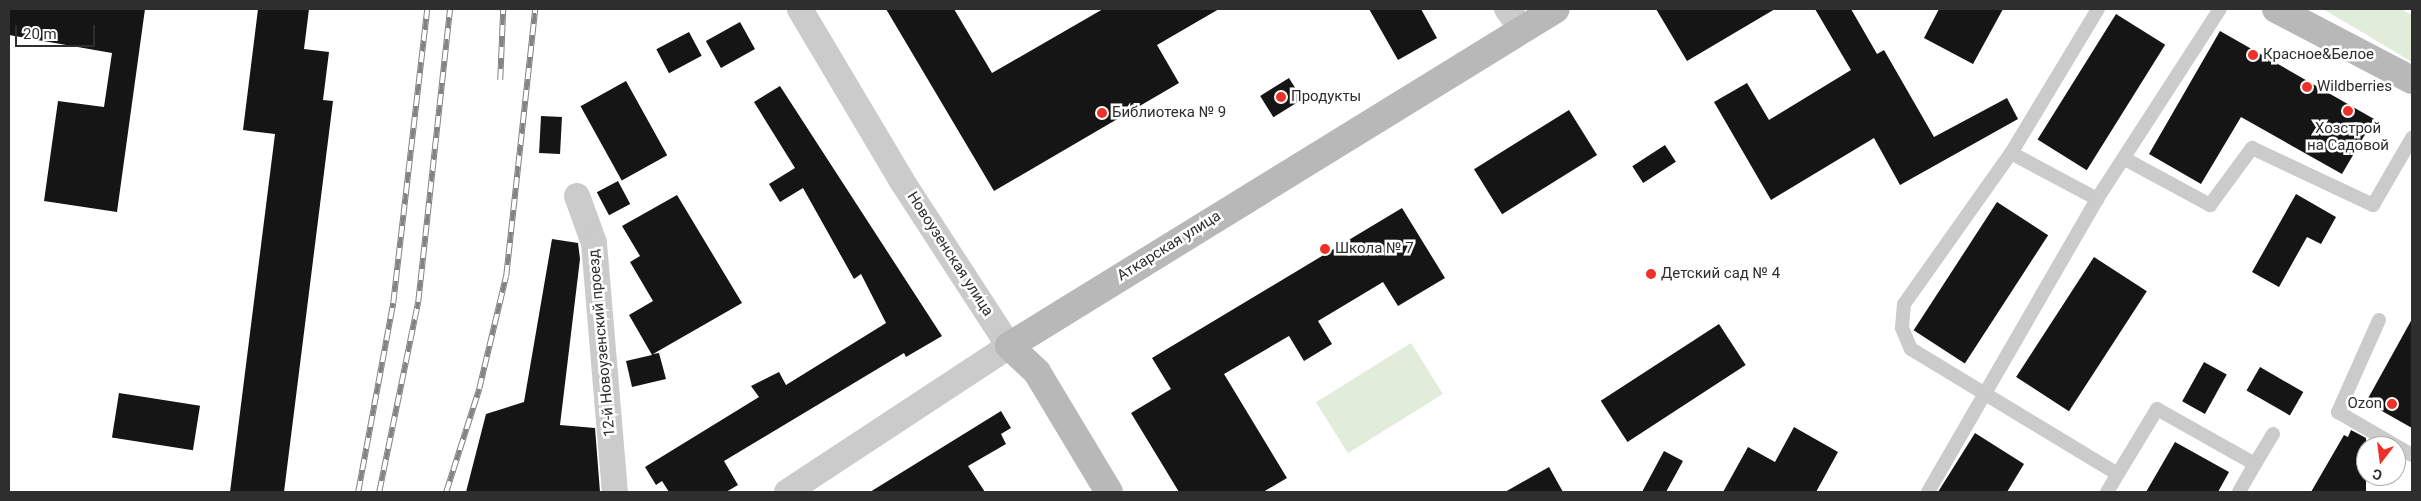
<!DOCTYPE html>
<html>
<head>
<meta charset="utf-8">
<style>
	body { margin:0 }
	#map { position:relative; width:2421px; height:501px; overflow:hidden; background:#fff; font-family:Roboto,sans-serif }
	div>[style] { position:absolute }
	.green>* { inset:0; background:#e2ecda; transform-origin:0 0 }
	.building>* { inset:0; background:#151515; transform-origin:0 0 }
	.service>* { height:14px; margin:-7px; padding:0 7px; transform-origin:7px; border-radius:7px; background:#cbcbcb }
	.minor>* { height:26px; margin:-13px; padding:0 13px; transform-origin:13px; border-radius:13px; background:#cbcbcb }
	.secondary>* { height:28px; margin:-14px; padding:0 14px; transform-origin:14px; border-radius:14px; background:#b8b8b8 }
	.rail>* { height:5.5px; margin-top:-2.75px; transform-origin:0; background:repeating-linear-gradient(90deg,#fff 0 11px,#838383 0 22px); box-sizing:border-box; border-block:1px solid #838383 }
	.dots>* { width:14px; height:14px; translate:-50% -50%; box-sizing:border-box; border:2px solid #fff; border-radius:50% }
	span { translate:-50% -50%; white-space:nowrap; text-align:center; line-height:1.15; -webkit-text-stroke:5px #fff; paint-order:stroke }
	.poi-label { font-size:15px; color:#2e2e2e }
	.left { translate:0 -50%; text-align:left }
	.right { translate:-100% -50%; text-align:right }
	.street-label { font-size:15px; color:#2e2e2e }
	.frame { position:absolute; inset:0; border:10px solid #2e2e2e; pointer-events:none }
	.north { position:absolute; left:2356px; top:436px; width:50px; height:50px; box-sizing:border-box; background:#fff; border:1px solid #ababab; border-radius:50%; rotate:195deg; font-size:14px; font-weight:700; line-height:20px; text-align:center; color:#2e2e2e }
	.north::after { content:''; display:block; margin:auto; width:18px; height:22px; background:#ee3127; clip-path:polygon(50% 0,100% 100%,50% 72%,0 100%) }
	.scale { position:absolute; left:15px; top:25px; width:80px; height:22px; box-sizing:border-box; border:2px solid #2e2e2e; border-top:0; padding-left:6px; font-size:15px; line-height:18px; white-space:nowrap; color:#2e2e2e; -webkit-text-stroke:4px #fff; paint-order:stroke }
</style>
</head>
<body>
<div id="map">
	<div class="green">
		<div style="clip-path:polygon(2323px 9px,2401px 9px,2412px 15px,2412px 62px)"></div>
		<div style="left:1411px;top:343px;width:60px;height:112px;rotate:58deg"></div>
	</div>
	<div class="building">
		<div style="clip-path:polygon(9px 9px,145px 9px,117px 212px,44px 201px,58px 101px,104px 107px,112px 53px,9px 35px)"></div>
		<div style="clip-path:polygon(258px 9px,309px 9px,304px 49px,329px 52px,323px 100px,333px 101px,284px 492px,230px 492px,275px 134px,243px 130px)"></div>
		<div style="clip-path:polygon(886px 9px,954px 9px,992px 73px,1103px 9px,1219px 9px,1157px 45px,1179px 83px,994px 191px)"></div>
		<div style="clip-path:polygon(1369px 9px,1421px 9px,1437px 38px,1398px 60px)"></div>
		<div style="clip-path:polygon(1656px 9px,1775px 9px,1687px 61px)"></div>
		<div style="clip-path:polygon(1815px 9px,1851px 9px,1877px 54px,1884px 50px,1934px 137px,2007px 98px,2018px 119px,1900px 185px,1874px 138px,1771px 200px,1714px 102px,1747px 83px,1769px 120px,1851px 70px)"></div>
		<div style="clip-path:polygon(1939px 9px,2003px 9px,1973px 64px,1924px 38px)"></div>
		<div style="left:2116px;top:14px;width:58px;height:148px;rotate:32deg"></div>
		<div style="left:740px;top:22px;width:31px;height:39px;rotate:61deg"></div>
		<div style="clip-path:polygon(2220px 31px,2374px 119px,2342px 174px,2241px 117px,2201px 184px,2149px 154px)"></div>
		<div style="left:689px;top:32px;width:27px;height:37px;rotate:62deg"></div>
		<div style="left:1289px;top:78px;width:25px;height:34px;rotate:58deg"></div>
		<div style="left:626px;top:81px;width:85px;height:52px;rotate:61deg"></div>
		<div style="clip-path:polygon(780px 86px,942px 336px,906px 357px,904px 353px,724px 461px,738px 485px,726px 492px,669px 492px,662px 481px,656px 485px,645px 467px,759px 397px,751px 386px,779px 372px,786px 385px,886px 323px,861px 274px,854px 279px,803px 188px,780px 202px,769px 184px,795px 168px,754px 102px)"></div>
		<div style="left:1569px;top:110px;width:53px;height:112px;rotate:58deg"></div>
		<div style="left:541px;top:116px;width:21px;height:37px;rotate:3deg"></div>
		<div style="left:1665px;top:145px;width:20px;height:39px;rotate:57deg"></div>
		<div style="left:618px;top:181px;width:26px;height:24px;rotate:62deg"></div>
		<div style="clip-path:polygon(2296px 194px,2336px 217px,2321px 244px,2307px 237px,2279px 287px,2252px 272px)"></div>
		<div style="clip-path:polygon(677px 195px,742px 303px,653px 354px,659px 353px,666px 379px,632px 387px,626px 361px,652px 355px,629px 315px,653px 301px,630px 262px,640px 256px,622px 226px)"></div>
		<div style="left:1997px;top:202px;width:61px;height:153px;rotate:33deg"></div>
		<div style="clip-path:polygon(1402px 208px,1445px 278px,1398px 306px,1383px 282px,1318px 321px,1332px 344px,1304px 361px,1289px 336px,1224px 374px,1287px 478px,1263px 492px,1179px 492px,1131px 413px,1171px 389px,1152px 358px)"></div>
		<div style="clip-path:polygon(552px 239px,578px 243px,580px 259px,560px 425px,595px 428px,600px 492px,466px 492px,486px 414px,524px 402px)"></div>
		<div style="left:2094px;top:257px;width:63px;height:143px;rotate:33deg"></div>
		<div style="clip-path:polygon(2412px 319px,2412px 428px,2366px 402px)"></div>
		<div style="left:1719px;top:324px;width:49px;height:141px;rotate:57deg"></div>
		<div style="left:2204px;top:362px;width:26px;height:45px;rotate:29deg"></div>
		<div style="left:2260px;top:367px;width:50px;height:27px;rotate:30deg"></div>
		<div style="left:119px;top:393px;width:82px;height:45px;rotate:9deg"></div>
		<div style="clip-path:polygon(1001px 411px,1011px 428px,1001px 434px,1006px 444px,968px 466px,985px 492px,870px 492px)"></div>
		<div style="clip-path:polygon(1794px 427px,1838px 452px,1816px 492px,1723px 492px,1748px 447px,1775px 462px)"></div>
		<div style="clip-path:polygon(2351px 430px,2366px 438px,2366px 492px,2311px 492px,2344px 435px,2348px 437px)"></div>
		<div style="clip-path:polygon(1975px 433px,2024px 464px,2007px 492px,1938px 492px)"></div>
		<div style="clip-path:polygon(2175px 442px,2229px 472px,2218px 492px,2146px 492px)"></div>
		<div style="clip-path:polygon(1664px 451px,1683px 461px,1666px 492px,1642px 492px)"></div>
		<div style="clip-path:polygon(1549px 467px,1563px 492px,1505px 492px)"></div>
	</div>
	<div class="service">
		<div style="left:2098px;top:9px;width:168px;rotate:121.1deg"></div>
		<div style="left:2011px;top:153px;width:185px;rotate:125.3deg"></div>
		<div style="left:1904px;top:304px;width:24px;rotate:95deg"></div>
		<div style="left:1902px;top:328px;width:23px;rotate:67deg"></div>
		<div style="left:1911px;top:349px;width:241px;rotate:31.2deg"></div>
		<div style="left:2011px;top:153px;width:98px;rotate:28.1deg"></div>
		<div style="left:2125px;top:159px;width:97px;rotate:28.4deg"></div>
		<div style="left:2210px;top:205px;width:71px;rotate:-53.6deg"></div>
		<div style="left:2252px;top:148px;width:134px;rotate:25.2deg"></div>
		<div style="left:2373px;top:205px;width:78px;rotate:-59.8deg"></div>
		<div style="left:2379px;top:320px;width:101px;rotate:114deg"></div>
		<div style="left:2338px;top:412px;width:86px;rotate:30.2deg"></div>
		<div style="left:2255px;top:464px;width:35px;rotate:-59deg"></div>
		<div style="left:1928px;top:492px;width:338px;rotate:-60deg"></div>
		<div style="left:2097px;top:199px;width:226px;rotate:-57.1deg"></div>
		<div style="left:2107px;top:492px;width:97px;rotate:-58.9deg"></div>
		<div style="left:2157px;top:409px;width:112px;rotate:29.3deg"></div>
		<div style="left:2255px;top:464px;width:32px;rotate:120deg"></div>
	</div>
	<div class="minor">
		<div style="left:1507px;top:9px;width:25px;rotate:53deg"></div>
		<div style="left:577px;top:196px;width:50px;rotate:70.1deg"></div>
		<div style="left:594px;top:243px;width:250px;rotate:85.2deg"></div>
		<div style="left:787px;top:492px;width:266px;rotate:-33.3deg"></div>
		<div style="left:1009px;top:346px;width:197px;rotate:-123deg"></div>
		<div style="left:902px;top:181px;width:200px;rotate:-120.7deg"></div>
	</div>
	<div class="secondary">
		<div style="left:2276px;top:9px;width:153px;rotate:27.6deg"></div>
		<div style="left:1109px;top:492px;width:140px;rotate:-121deg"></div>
		<div style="left:1037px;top:372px;width:38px;rotate:-137deg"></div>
		<div style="left:1009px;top:346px;width:642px;rotate:-31.64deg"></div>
	</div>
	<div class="rail">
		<div style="left:500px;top:80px;width:71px;rotate:-87.6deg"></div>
		<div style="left:358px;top:492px;width:192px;rotate:-79.5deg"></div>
		<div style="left:393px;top:303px;width:296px;rotate:-83.4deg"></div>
		<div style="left:379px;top:492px;width:194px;rotate:-78.4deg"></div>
		<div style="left:418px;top:302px;width:295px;rotate:-83.8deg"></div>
		<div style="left:446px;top:492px;width:108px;rotate:-72.2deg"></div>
		<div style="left:479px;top:389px;width:116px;rotate:-76.6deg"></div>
		<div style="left:506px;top:276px;width:269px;rotate:-83.8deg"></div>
	</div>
	<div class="dots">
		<div style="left:2253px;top:55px;background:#ee3127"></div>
		<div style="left:2307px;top:87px;background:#ee3127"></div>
		<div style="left:1281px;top:97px;background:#ee3127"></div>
		<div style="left:2348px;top:111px;background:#ee3127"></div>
		<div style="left:1102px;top:113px;background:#ee3127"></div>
		<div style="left:1325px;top:249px;background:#ee3127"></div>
		<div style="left:1651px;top:274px;background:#ee3127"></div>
		<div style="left:2392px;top:404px;background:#ee3127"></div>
	</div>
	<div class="poi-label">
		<span class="left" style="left:2263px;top:55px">Красное&amp;Белое</span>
		<span class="left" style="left:2317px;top:87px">Wildberries</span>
		<span class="left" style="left:1291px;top:97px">Продукты</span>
		<span class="left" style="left:1112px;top:113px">Библиотека № 9</span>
		<span style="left:2348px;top:137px">Хозстрой<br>на Садовой</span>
		<span class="left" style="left:1335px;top:249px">Школа № 7</span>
		<span class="left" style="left:1661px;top:274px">Детский сад № 4</span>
		<span class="right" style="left:2382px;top:404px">Ozon</span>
	</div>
	<div class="street-label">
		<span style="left:1169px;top:246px;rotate:-32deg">Аткарская улица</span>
		<span style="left:950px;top:254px;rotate:57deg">Новоузенская улица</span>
		<span style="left:602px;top:343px;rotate:-95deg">12-й Новоузенский проезд</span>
	</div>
	<div class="frame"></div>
	<div class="north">С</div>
	<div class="scale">20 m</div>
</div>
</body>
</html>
